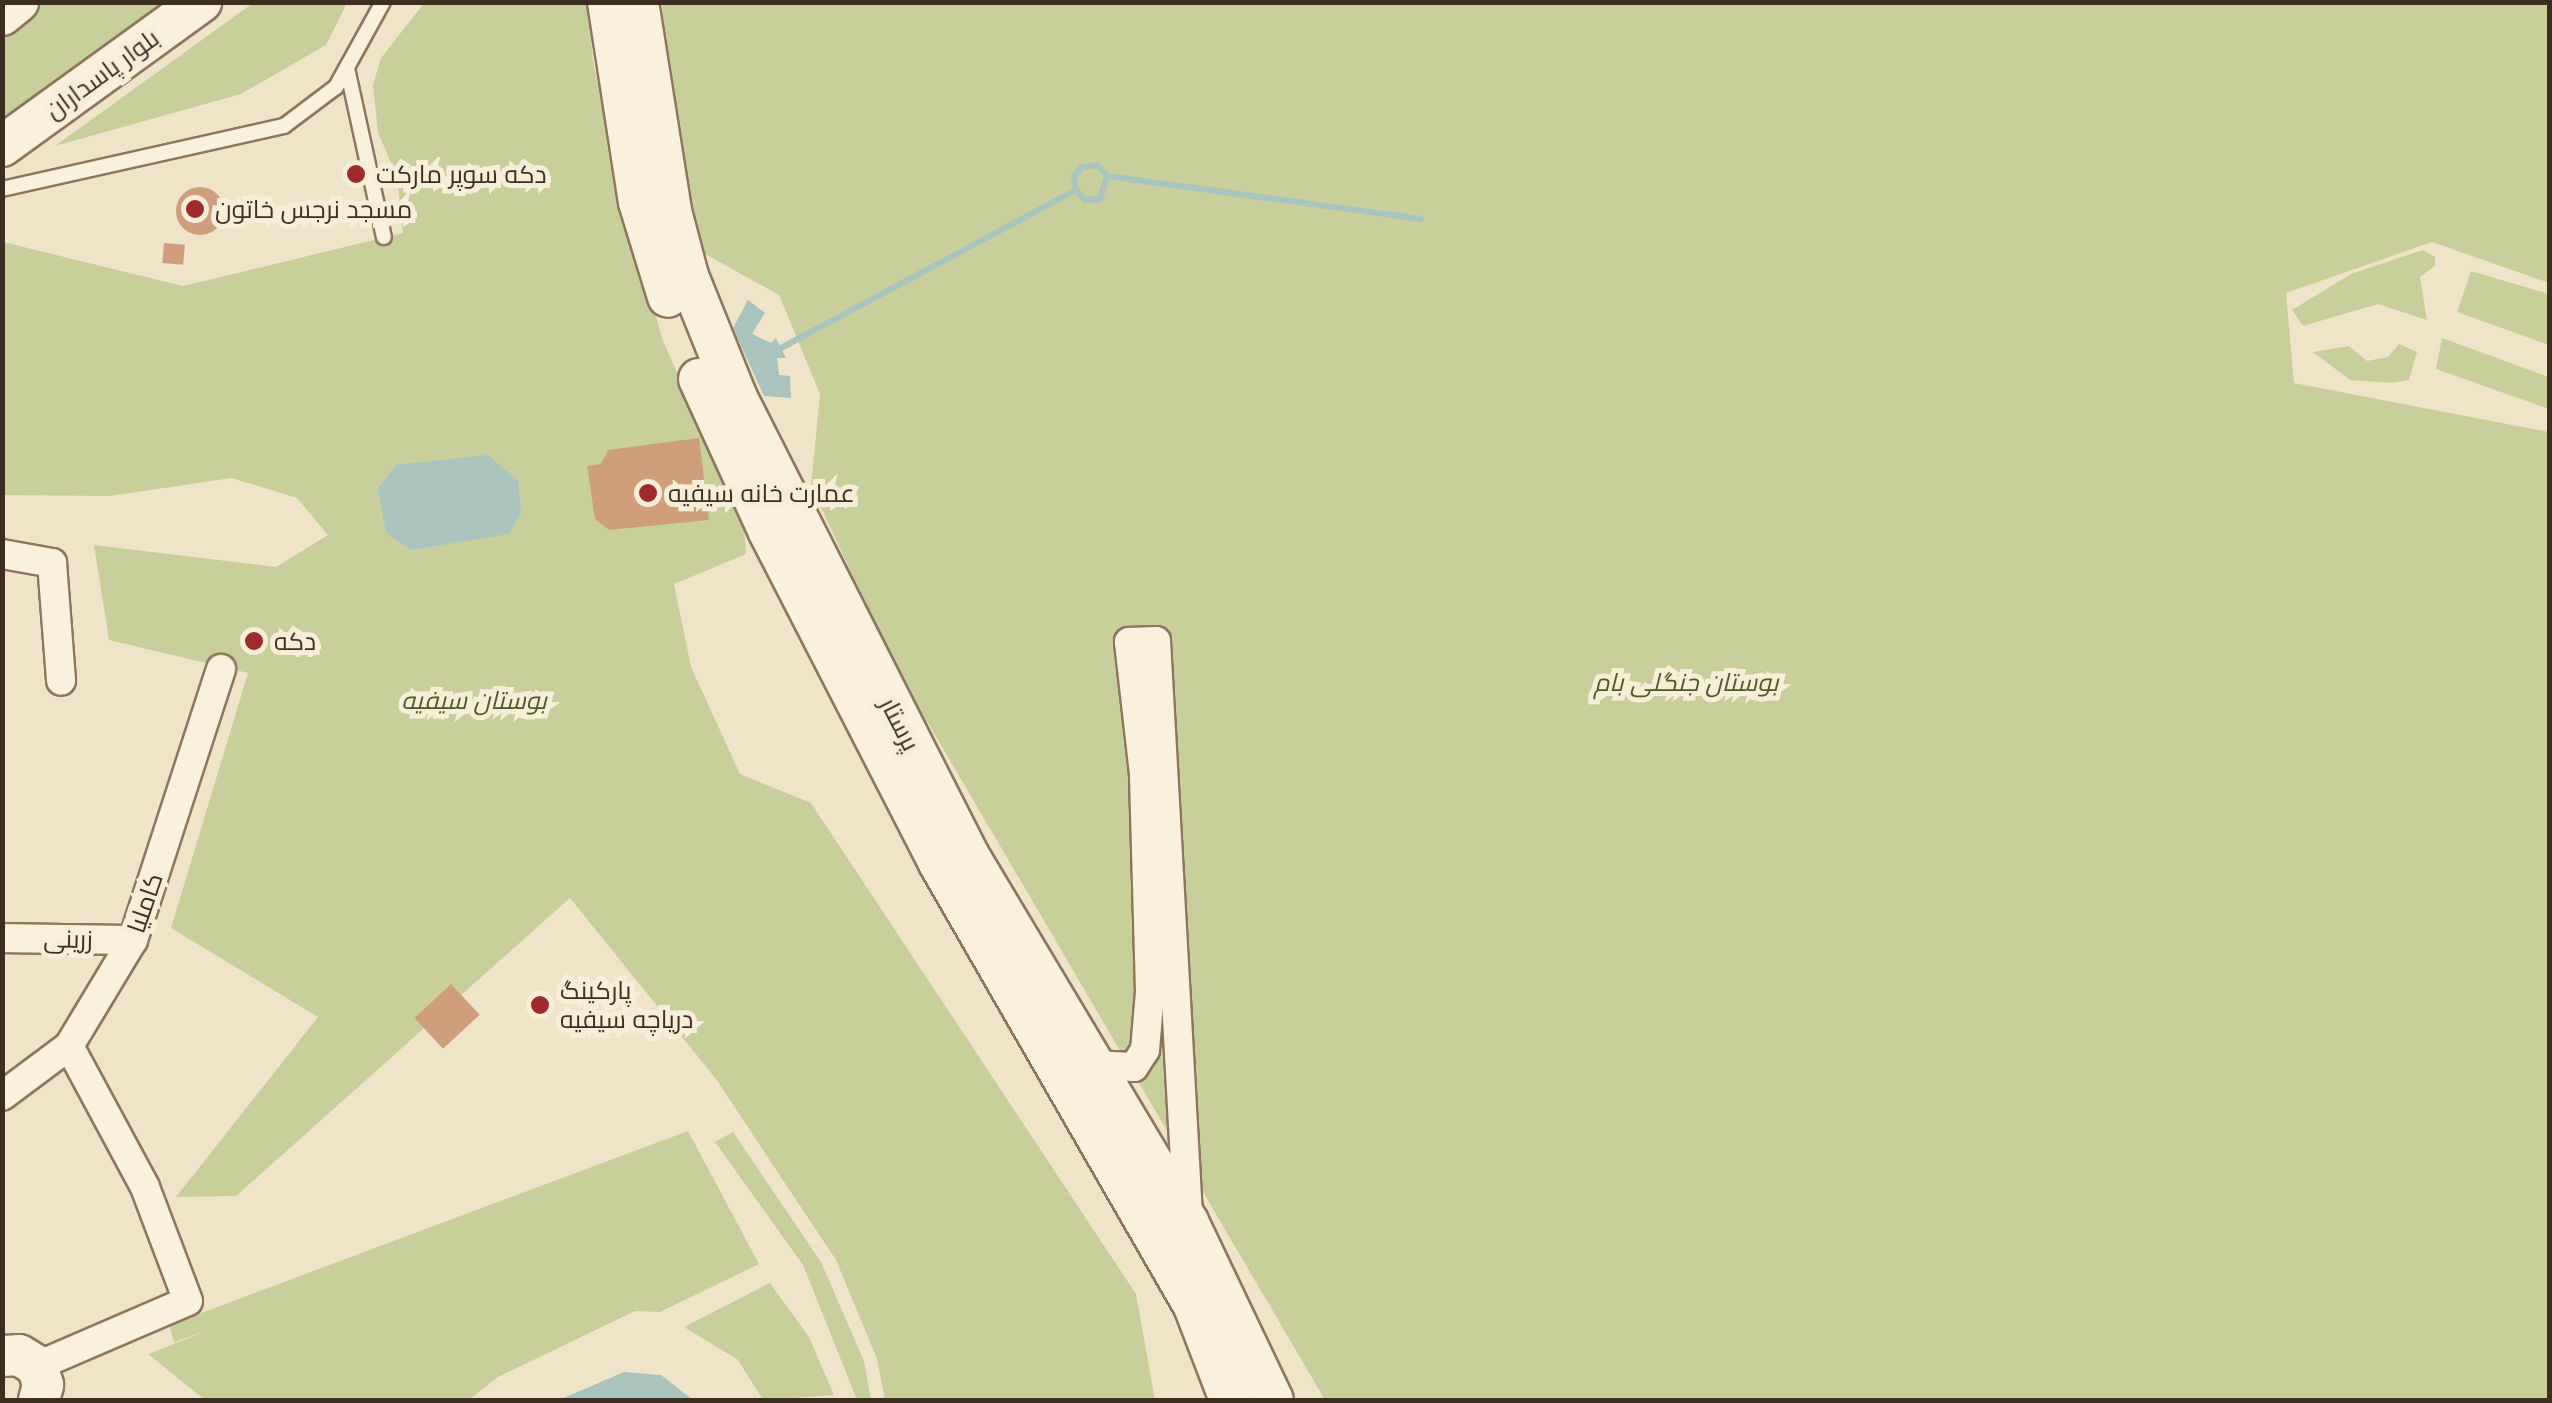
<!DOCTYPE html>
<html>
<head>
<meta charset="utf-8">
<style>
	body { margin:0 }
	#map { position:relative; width:2552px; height:1403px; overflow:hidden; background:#f0e4c8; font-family:Lora,Cairo,serif }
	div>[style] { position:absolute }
	.green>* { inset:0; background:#c9cf9b }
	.water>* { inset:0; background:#a9c4bc }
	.stream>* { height:6px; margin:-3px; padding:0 3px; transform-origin:3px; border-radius:3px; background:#a9c4bc }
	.building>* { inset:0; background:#cf9f7d; transform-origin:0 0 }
	.round { border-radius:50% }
	.roads { filter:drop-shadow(2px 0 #8d765c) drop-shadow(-2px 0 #8d765c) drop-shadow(0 2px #8d765c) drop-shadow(0 -2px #8d765c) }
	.service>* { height:14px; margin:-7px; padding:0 7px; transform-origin:7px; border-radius:7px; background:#faf1dc }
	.minor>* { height:28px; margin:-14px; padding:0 14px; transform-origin:14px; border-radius:14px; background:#faf1dc }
	.secondary>* { height:40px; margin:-20px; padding:0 20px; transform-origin:20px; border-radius:20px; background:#faf1dc }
	.dots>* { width:28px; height:28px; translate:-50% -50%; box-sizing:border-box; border:5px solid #f7eed8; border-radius:50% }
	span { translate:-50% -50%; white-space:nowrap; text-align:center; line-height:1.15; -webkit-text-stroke:10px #f7eed8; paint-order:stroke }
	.street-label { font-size:25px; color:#3d2e20 }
	.poi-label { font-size:25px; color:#3d2e20 }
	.left { translate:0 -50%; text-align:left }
	.park-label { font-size:25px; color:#4d5a26; font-style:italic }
	.frame { position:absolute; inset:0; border:5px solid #3d2e20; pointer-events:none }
</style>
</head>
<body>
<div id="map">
	<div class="green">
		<div style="clip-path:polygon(35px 3px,183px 3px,3px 133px,2px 28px)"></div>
		<div style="clip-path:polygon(253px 3px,347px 3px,326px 45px,241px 94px,55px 146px)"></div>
		<div style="clip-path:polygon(424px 3px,588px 3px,593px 61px,622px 200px,663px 341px,744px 522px,746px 554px,674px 584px,691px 667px,740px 774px,811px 803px,1136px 1294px,1155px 1400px,885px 1400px,877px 1359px,836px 1260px,716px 1079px,570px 898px,236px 1196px,176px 1197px,318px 1017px,171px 928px,248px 673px,109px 640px,94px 545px,276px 567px,328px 535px,297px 498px,232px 478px,110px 496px,3px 495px,3px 242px,183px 286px,403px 233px,397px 176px,378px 133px,373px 85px,381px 58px)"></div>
		<div style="clip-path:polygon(662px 3px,2549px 3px,2549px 283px,2432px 242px,2286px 293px,2294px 383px,2549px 432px,2549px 1400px,1325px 1400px,894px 665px,811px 486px,820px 394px,779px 295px,698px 250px,669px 100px)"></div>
		<div style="clip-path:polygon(2423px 250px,2435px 257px,2435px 266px,2420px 277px,2427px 320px,2378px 304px,2303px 326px,2292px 310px,2351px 274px)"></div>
		<div style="clip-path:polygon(2471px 271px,2549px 294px,2549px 345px,2457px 312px)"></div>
		<div style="clip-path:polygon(2442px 338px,2549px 377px,2549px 409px,2436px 369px)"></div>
		<div style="clip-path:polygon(2399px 344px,2417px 352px,2409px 380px,2391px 383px,2350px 380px,2313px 352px,2349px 346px,2367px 361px,2388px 357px)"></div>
		<div style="clip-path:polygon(688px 1131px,759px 1264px,660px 1312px,635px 1311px,498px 1377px,469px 1400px,205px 1400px,148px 1354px,209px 1330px,174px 1342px,169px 1325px)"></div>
		<div style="clip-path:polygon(733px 1132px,821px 1262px,864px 1361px,871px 1400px,857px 1400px,803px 1265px,715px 1142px)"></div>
		<div style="clip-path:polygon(770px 1283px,809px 1337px,834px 1395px,763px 1400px,738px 1360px,684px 1327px)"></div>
	</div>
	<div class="water">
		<div style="clip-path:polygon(748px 300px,765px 313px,752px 334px,771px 343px,776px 338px,786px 358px,777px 358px,779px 375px,790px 376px,791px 398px,764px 396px,733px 328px)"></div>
		<div style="clip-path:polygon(488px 455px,518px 481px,521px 513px,509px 534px,411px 550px,386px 533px,378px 488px,396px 465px)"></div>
		<div style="clip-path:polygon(624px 1372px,661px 1375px,693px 1400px,559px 1400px)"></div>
	</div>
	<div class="stream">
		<div style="left:1107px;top:176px;width:317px;rotate:7.8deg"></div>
		<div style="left:781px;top:348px;width:335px;rotate:-28.2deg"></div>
		<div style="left:1076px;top:190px;width:13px;rotate:48deg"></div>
		<div style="left:1085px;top:200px;width:15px;rotate:-4deg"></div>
		<div style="left:1100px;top:199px;width:24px;rotate:-73deg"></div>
		<div style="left:1107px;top:176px;width:15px;rotate:-132deg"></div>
		<div style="left:1097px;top:165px;width:15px;rotate:172deg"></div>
		<div style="left:1082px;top:167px;width:12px;rotate:132deg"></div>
		<div style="left:1074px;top:176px;width:14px;rotate:82deg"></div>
	</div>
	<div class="building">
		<div class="round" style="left:176px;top:187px;width:48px;height:48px"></div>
		<div style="left:164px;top:243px;width:21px;height:20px;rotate:5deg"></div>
		<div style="clip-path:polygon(699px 438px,709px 520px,609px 530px,595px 519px,587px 466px,601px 464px,608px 450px)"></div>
		<div style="left:451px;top:984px;width:42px;height:50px;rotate:47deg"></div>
	</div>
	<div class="roads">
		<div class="service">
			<div style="left:347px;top:68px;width:173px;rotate:77.7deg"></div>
			<div style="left:2px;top:189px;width:289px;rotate:-12.6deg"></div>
			<div style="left:284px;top:126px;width:65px;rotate:-36.9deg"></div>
			<div style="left:336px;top:87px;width:97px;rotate:-61.1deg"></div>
		</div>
		<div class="minor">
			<div style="left:2px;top:554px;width:51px;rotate:10.2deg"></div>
			<div style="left:52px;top:563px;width:118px;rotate:85.6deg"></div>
			<div style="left:2px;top:938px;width:131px;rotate:0.9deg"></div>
			<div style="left:1091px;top:1065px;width:43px;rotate:2.7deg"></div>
			<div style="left:1134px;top:1067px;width:20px;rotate:-57deg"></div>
			<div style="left:1145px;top:1050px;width:58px;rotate:-85.1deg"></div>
			<div style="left:1150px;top:992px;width:218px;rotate:-91.6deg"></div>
			<div style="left:1144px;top:774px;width:133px;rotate:-96.5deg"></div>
			<div style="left:1129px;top:642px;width:27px;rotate:-2deg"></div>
			<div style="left:1156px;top:641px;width:576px;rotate:86.81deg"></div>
			<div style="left:2px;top:1096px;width:84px;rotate:-36.7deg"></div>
			<div style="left:69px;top:1046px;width:124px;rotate:-58.9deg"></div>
			<div style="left:133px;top:940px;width:285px;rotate:-72deg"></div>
			<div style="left:37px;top:1366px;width:164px;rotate:-23.3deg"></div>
			<div style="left:188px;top:1301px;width:122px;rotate:-110.7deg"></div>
			<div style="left:145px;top:1187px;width:160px;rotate:-118.3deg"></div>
		</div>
		<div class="secondary">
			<div style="left:608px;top:2px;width:202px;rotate:81.2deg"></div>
			<div style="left:639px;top:202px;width:99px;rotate:73deg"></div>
			<div style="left:638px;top:2px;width:212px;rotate:81deg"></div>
			<div style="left:671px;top:211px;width:67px;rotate:75.3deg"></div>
			<div style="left:688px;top:276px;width:131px;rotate:68.1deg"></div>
			<div style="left:737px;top:398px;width:513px;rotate:63.14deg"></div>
			<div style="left:969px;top:856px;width:427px;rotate:59.1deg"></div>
			<div style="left:1188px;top:1222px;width:197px;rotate:64.5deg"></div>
			<div style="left:2px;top:15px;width:21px;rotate:-39deg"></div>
			<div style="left:2px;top:146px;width:246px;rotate:-35.9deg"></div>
			<div style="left:699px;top:379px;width:168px;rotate:65.4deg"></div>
			<div style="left:769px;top:532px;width:372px;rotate:62.8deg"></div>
			<div style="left:939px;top:863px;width:511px;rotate:60.07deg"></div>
			<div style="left:1194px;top:1306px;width:101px;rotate:69deg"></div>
			<div style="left:2px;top:1356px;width:17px;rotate:-3deg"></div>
			<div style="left:19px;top:1355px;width:21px;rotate:31deg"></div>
			<div style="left:37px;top:1366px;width:20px;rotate:72deg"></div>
			<div style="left:43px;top:1385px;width:16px;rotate:105deg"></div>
		</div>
	</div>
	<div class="dots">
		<div style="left:356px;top:174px;background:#9e2a2b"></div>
		<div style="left:195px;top:209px;background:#9e2a2b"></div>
		<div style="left:648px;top:493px;background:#9e2a2b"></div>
		<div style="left:254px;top:641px;background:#9e2a2b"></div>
		<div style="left:540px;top:1005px;background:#9e2a2b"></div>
	</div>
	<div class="street-label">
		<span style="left:102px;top:74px;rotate:-36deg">بلوار پاسداران</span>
		<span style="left:900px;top:724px;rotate:63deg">پرستار</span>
		<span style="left:145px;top:903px;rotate:-71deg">کاملیا</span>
		<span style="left:68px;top:939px;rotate:1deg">زرینی</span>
	</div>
	<div class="poi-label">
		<span class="left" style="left:376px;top:174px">دکه سوپر مارکت</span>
		<span class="left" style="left:215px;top:209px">مسجد نرجس خاتون</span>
		<span class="left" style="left:668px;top:493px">عمارت خانه سیفیه</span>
		<span class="left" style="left:274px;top:641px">دکه</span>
		<span class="left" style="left:560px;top:1005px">پارکینگ<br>دریاچه سیفیه</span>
	</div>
	<div class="park-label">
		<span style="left:1686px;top:682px">بوستان جنگلی بام</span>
		<span style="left:474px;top:700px">بوستان سیفیه</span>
	</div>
	<div class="frame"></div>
</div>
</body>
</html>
